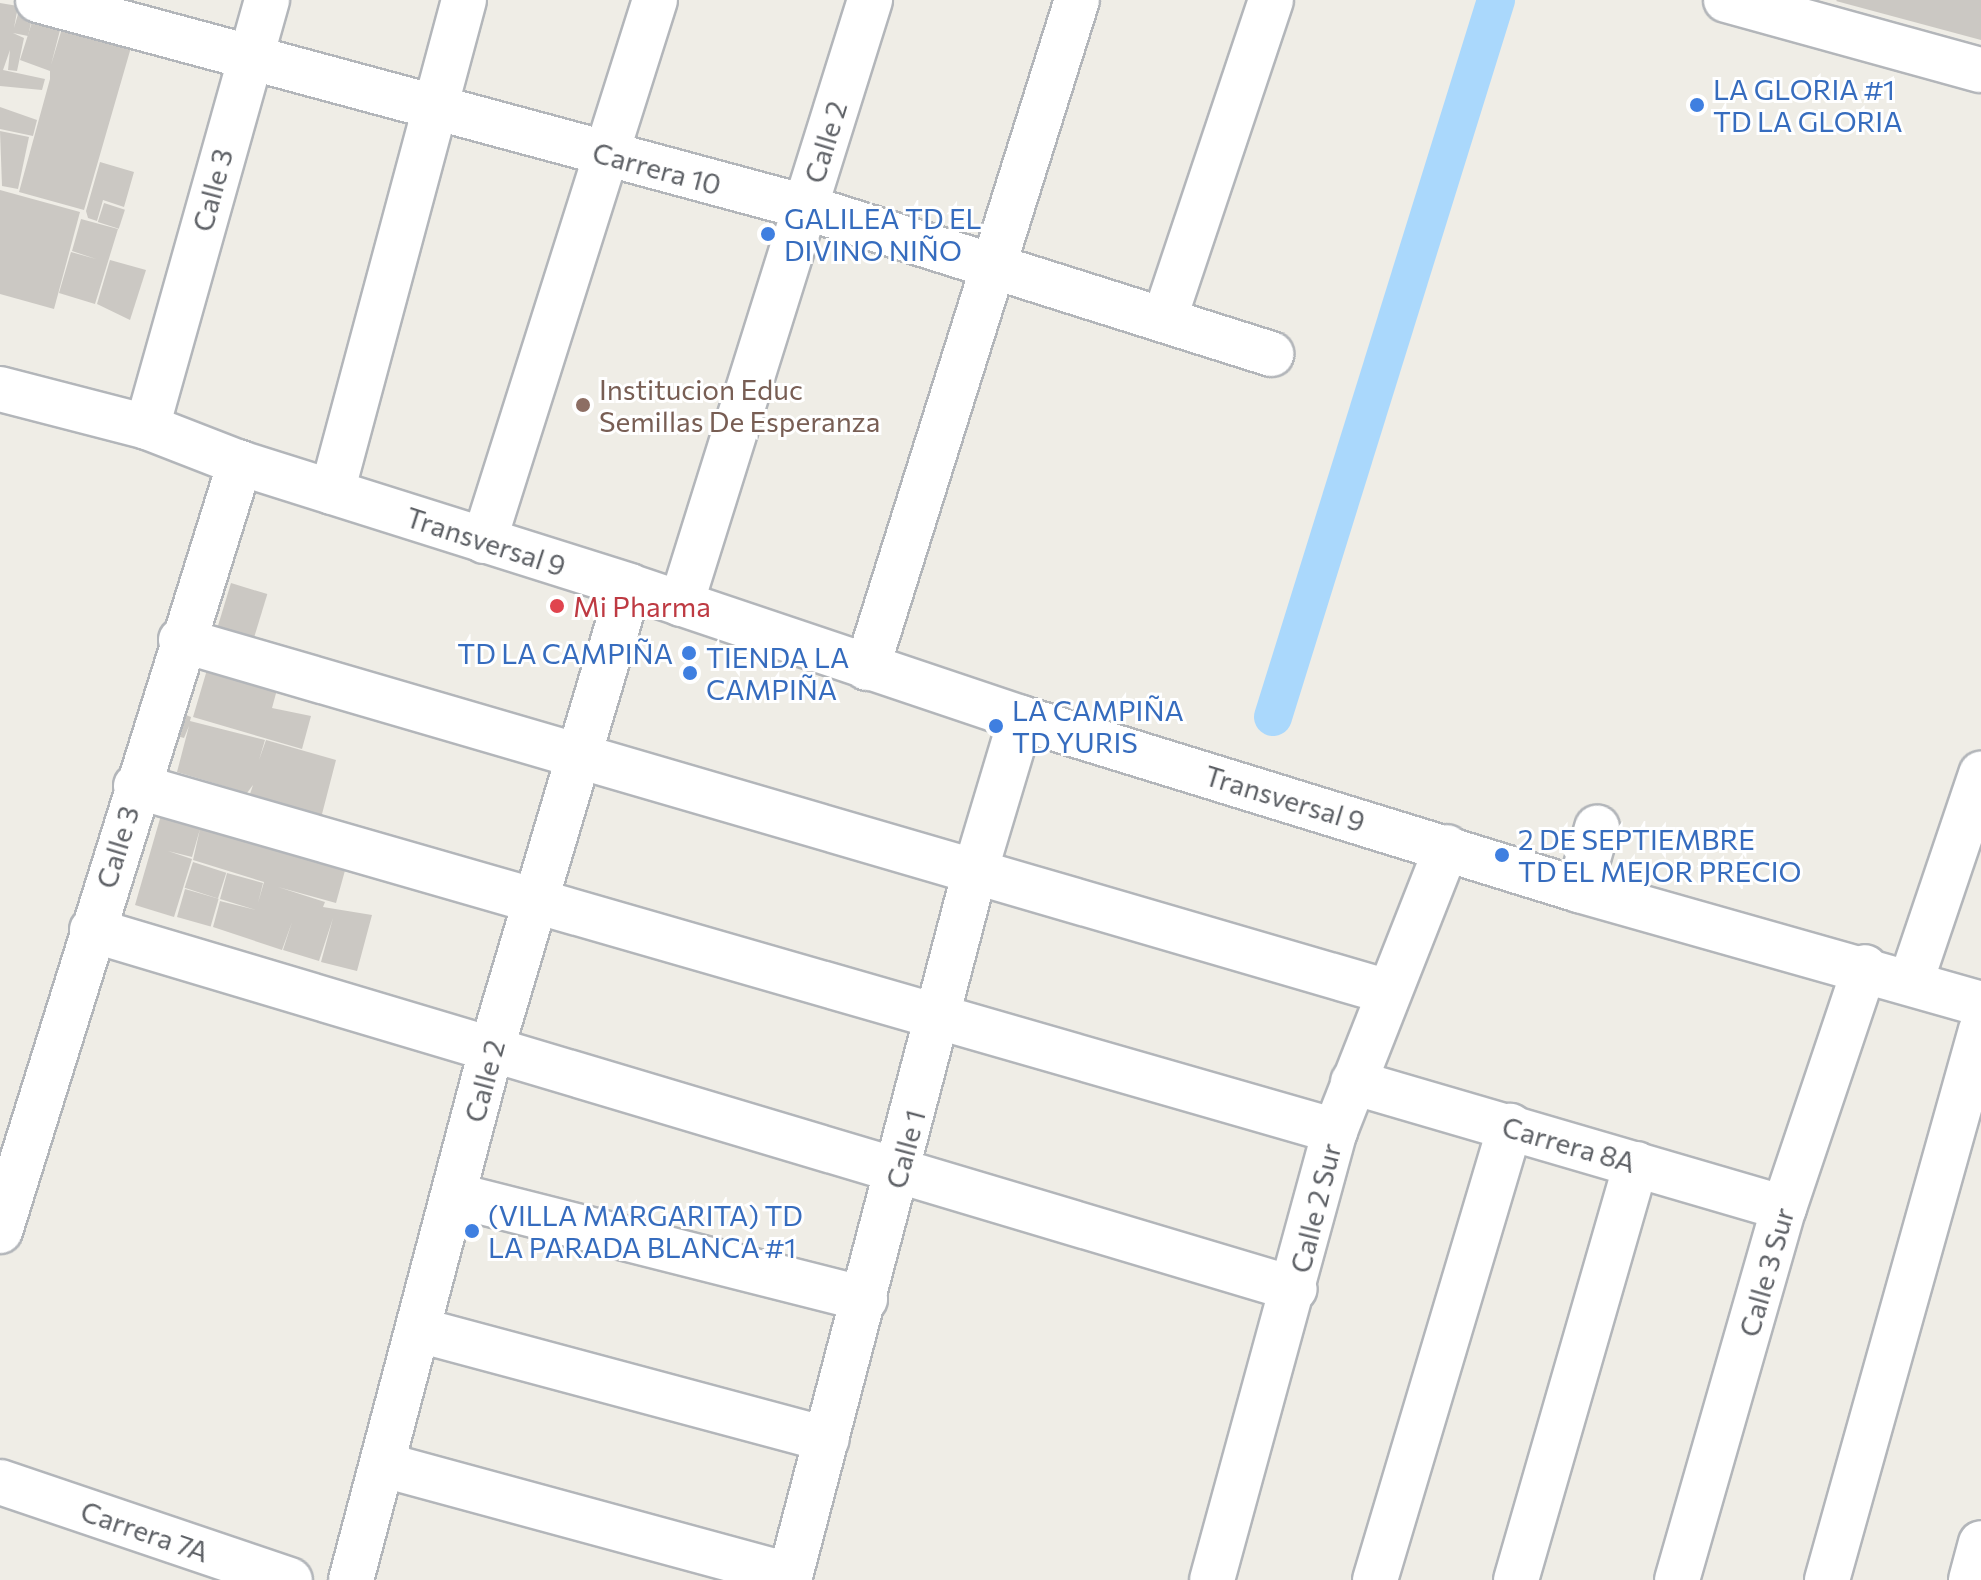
<!DOCTYPE html>
<html>
<head>
<meta charset="utf-8">
<style>
	body { margin:0 }
	#map { position:relative; width:1981px; height:1580px; overflow:hidden; background:#efede6; font-family:Commissioner,sans-serif }
	div>[style] { position:absolute }
	.canal>* { height:38px; margin:-19px; padding:0 19px; transform-origin:19px; border-radius:19px; background:#aad8fc }
	.building>* { inset:0; background:#cbc8c3; transform-origin:0 0 }
	.roads { filter:drop-shadow(2px 0 #b3b6ba) drop-shadow(-2px 0 #b3b6ba) drop-shadow(0 2px #b3b6ba) drop-shadow(0 -2px #b3b6ba) }
	.minor>* { height:44px; margin:-22px; padding:0 22px; transform-origin:22px; border-radius:22px; background:#fff }
	.dots>* { width:22px; height:22px; translate:-50% -50%; box-sizing:border-box; border:4px solid #fff; border-radius:50% }
	span { translate:-50% -50%; white-space:nowrap; text-align:center; line-height:1.15; -webkit-text-stroke:6px #fff; paint-order:stroke }
	.shop-label { font-size:28px; color:#366cbe }
	.left { translate:0 -50%; text-align:left }
	.right { translate:-100% -50%; text-align:right }
	.street-label { font-size:28px; color:#5e6166 }
	.education-label { font-size:28px; color:#785e54 }
	.health-label { font-size:28px; color:#be3a42 }
</style>
</head>
<body>
<div id="map">
	<div class="canal">
		<div style="left:1273px;top:717px;width:751px;rotate:-72.72deg"></div>
	</div>
	<div class="building">
		<div style="clip-path:polygon(39px 0,67px 3px,51px 65px,63px 25px,132px 44px,84px 210px,19px 192px,50px 79px,50px 71px,20px 60px)"></div>
		<div style="clip-path:polygon(1981px 0,1981px 40px,1836px 1px,1837px 0)"></div>
		<div style="clip-path:polygon(0 3px,18px 6px,14px 28px,20px 7px,34px 10px,28px 36px,13px 33px,24px 38px,17px 71px,8px 70px,10px 50px,3px 70px,45px 79px,42px 90px,0 86px)"></div>
		<div style="clip-path:polygon(0 107px,37px 120px,33px 136px,0 129px)"></div>
		<div style="clip-path:polygon(0 131px,29px 137px,18px 189px,2px 186px)"></div>
		<div style="clip-path:polygon(100px 162px,134px 172px,124px 207px,103px 200px,97px 221px,88px 218px,86px 211px)"></div>
		<div style="clip-path:polygon(0 190px,80px 212px,54px 309px,0 294px)"></div>
		<div style="left:104px;top:203px;width:22px;height:20px;rotate:18deg"></div>
		<div style="clip-path:polygon(81px 219px,118px 229px,95px 304px,59px 293px,71px 252px,96px 259px,72px 251px)"></div>
		<div style="clip-path:polygon(110px 260px,146px 270px,130px 320px,97px 304px)"></div>
		<div style="left:231px;top:583px;width:38px;height:53px;rotate:17deg"></div>
		<div style="clip-path:polygon(209px 663px,278px 686px,272px 708px,311px 716px,302px 749px,193px 717px)"></div>
		<div style="clip-path:polygon(181px 713px,191px 717px,190px 721px,265px 740px,259px 760px,266px 740px,336px 760px,321px 818px,250px 794px,253px 785px,247px 793px,177px 772px,189px 726px,184px 738px,173px 735px)"></div>
		<div style="clip-path:polygon(168px 791px,354px 838px,336px 903px,278px 887px,325px 902px,323px 907px,372px 915px,357px 971px,321px 962px,333px 918px,319px 961px,283px 950px,292px 922px,282px 950px,213px 927px,220px 901px,256px 910px,220px 899px,227px 873px,263px 883px,258px 903px,264px 882px,193px 860px,200px 829px,192px 857px,168px 851px,192px 859px,174px 917px,135px 905px)"></div>
		<div style="left:193px;top:862px;width:35px;height:27px;rotate:18deg"></div>
		<div style="left:185px;top:889px;width:35px;height:29px;rotate:16deg"></div>
	</div>
	<div class="roads">
		<div class="minor">
			<div style="left:38px;top:0;width:794px;rotate:15.1deg"></div>
			<div style="left:805px;top:207px;width:489px;rotate:17.5deg"></div>
			<div style="left:1726px;top:0;width:264px;rotate:15.4deg"></div>
			<div style="left:1165px;top:317px;width:334px;rotate:-71.5deg"></div>
			<div style="left:0;top:389px;width:152px;rotate:14.5deg"></div>
			<div style="left:147px;top:427px;width:100px;rotate:21.2deg"></div>
			<div style="left:240px;top:463px;width:408px;rotate:17.5deg"></div>
			<div style="left:629px;top:586px;width:414px;rotate:18.6deg"></div>
			<div style="left:1021px;top:718px;width:584px;rotate:17.13deg"></div>
			<div style="left:1579px;top:890px;width:418px;rotate:15.8deg"></div>
			<div style="left:147px;top:427px;width:444px;rotate:-74.3deg"></div>
			<div style="left:332px;top:492px;width:509px;rotate:-74.98deg"></div>
			<div style="left:484px;top:541px;width:567px;rotate:-72.46deg"></div>
			<div style="left:681px;top:604px;width:633px;rotate:-72.62deg"></div>
			<div style="left:181px;top:640px;width:1257px;rotate:16.26deg"></div>
			<div style="left:867px;top:668px;width:700px;rotate:-72.55deg"></div>
			<div style="left:136px;top:786px;width:1248px;rotate:16.05deg"></div>
			<div style="left:1579px;top:890px;width:65px;rotate:-73.8deg"></div>
			<div style="left:92px;top:930px;width:1255px;rotate:16.62deg"></div>
			<div style="left:1911px;top:981px;width:219px;rotate:-71.3deg"></div>
			<div style="left:1353px;top:1082px;width:449px;rotate:16.3deg"></div>
			<div style="left:454px;top:1195px;width:424px;rotate:14.2deg"></div>
			<div style="left:0;top:1231px;width:805px;rotate:-72.65deg"></div>
			<div style="left:419px;top:1330px;width:422px;rotate:15deg"></div>
			<div style="left:384px;top:1465px;width:421px;rotate:15.2deg"></div>
			<div style="left:0;top:1482px;width:306px;rotate:18.7deg"></div>
			<div style="left:351px;top:1580px;width:551px;rotate:-75.18deg"></div>
			<div style="left:492px;top:1047px;width:481px;rotate:-73.4deg"></div>
			<div style="left:789px;top:1580px;width:729px;rotate:-75.3deg"></div>
			<div style="left:974px;top:875px;width:164px;rotate:-73.3deg"></div>
			<div style="left:1212px;top:1580px;width:466px;rotate:-74.7deg"></div>
			<div style="left:1335px;top:1131px;width:305px;rotate:-68.5deg"></div>
			<div style="left:1375px;top:1580px;width:474px;rotate:-73.4deg"></div>
			<div style="left:1516px;top:1580px;width:433px;rotate:-73.9deg"></div>
			<div style="left:1677px;top:1580px;width:387px;rotate:-74deg"></div>
			<div style="left:1784px;top:1208px;width:254px;rotate:-71.4deg"></div>
			<div style="left:1827px;top:1580px;width:571px;rotate:-74.36deg"></div>
			<div style="left:1971px;top:1580px;width:38px;rotate:-75deg"></div>
		</div>
	</div>
	<div class="dots">
		<div style="left:1697px;top:105px;background:#3f7fe0"></div>
		<div style="left:768px;top:234px;background:#3f7fe0"></div>
		<div style="left:583px;top:405px;background:#8d6e63"></div>
		<div style="left:557px;top:606px;background:#e0444e"></div>
		<div style="left:689px;top:653px;background:#3f7fe0"></div>
		<div style="left:690px;top:673px;background:#3f7fe0"></div>
		<div style="left:996px;top:726px;background:#3f7fe0"></div>
		<div style="left:1502px;top:855px;background:#3f7fe0"></div>
		<div style="left:472px;top:1231px;background:#3f7fe0"></div>
	</div>
	<div class="shop-label">
		<span class="left" style="left:1713px;top:105px">LA GLORIA #1<br>TD LA GLORIA</span>
		<span class="left" style="left:784px;top:234px">GALILEA TD EL<br>DIVINO NIÑO</span>
		<span class="right" style="left:673px;top:653px">TD LA CAMPIÑA</span>
		<span class="left" style="left:706px;top:673px">TIENDA LA<br>CAMPIÑA</span>
		<span class="left" style="left:1012px;top:726px">LA CAMPIÑA<br>TD YURIS</span>
		<span class="left" style="left:1518px;top:855px">2 DE SEPTIEMBRE<br>TD EL MEJOR PRECIO</span>
		<span class="left" style="left:488px;top:1231px">(VILLA MARGARITA) TD<br>LA PARADA BLANCA #1</span>
	</div>
	<div class="street-label">
		<span style="left:825px;top:142px;rotate:-73deg">Calle 2</span>
		<span style="left:657px;top:168px;rotate:15deg">Carrera 10</span>
		<span style="left:212px;top:190px;rotate:-75deg">Calle 3</span>
		<span style="left:486px;top:541px;rotate:18deg">Transversal 9</span>
		<span style="left:1285px;top:798px;rotate:17deg">Transversal 9</span>
		<span style="left:117px;top:847px;rotate:-73deg">Calle 3</span>
		<span style="left:484px;top:1081px;rotate:-75deg">Calle 2</span>
		<span style="left:1569px;top:1144px;rotate:16deg">Carrera 8A</span>
		<span style="left:905px;top:1149px;rotate:-75deg">Calle 1</span>
		<span style="left:1315px;top:1208px;rotate:-76deg">Calle 2 Sur</span>
		<span style="left:1766px;top:1272px;rotate:-74deg">Calle 3 Sur</span>
		<span style="left:145px;top:1531px;rotate:19deg">Carrera 7A</span>
	</div>
	<div class="education-label">
		<span class="left" style="left:599px;top:405px">Institucion Educ<br>Semillas De Esperanza</span>
	</div>
	<div class="health-label">
		<span class="left" style="left:573px;top:606px">Mi Pharma</span>
	</div>
</div>
</body>
</html>
